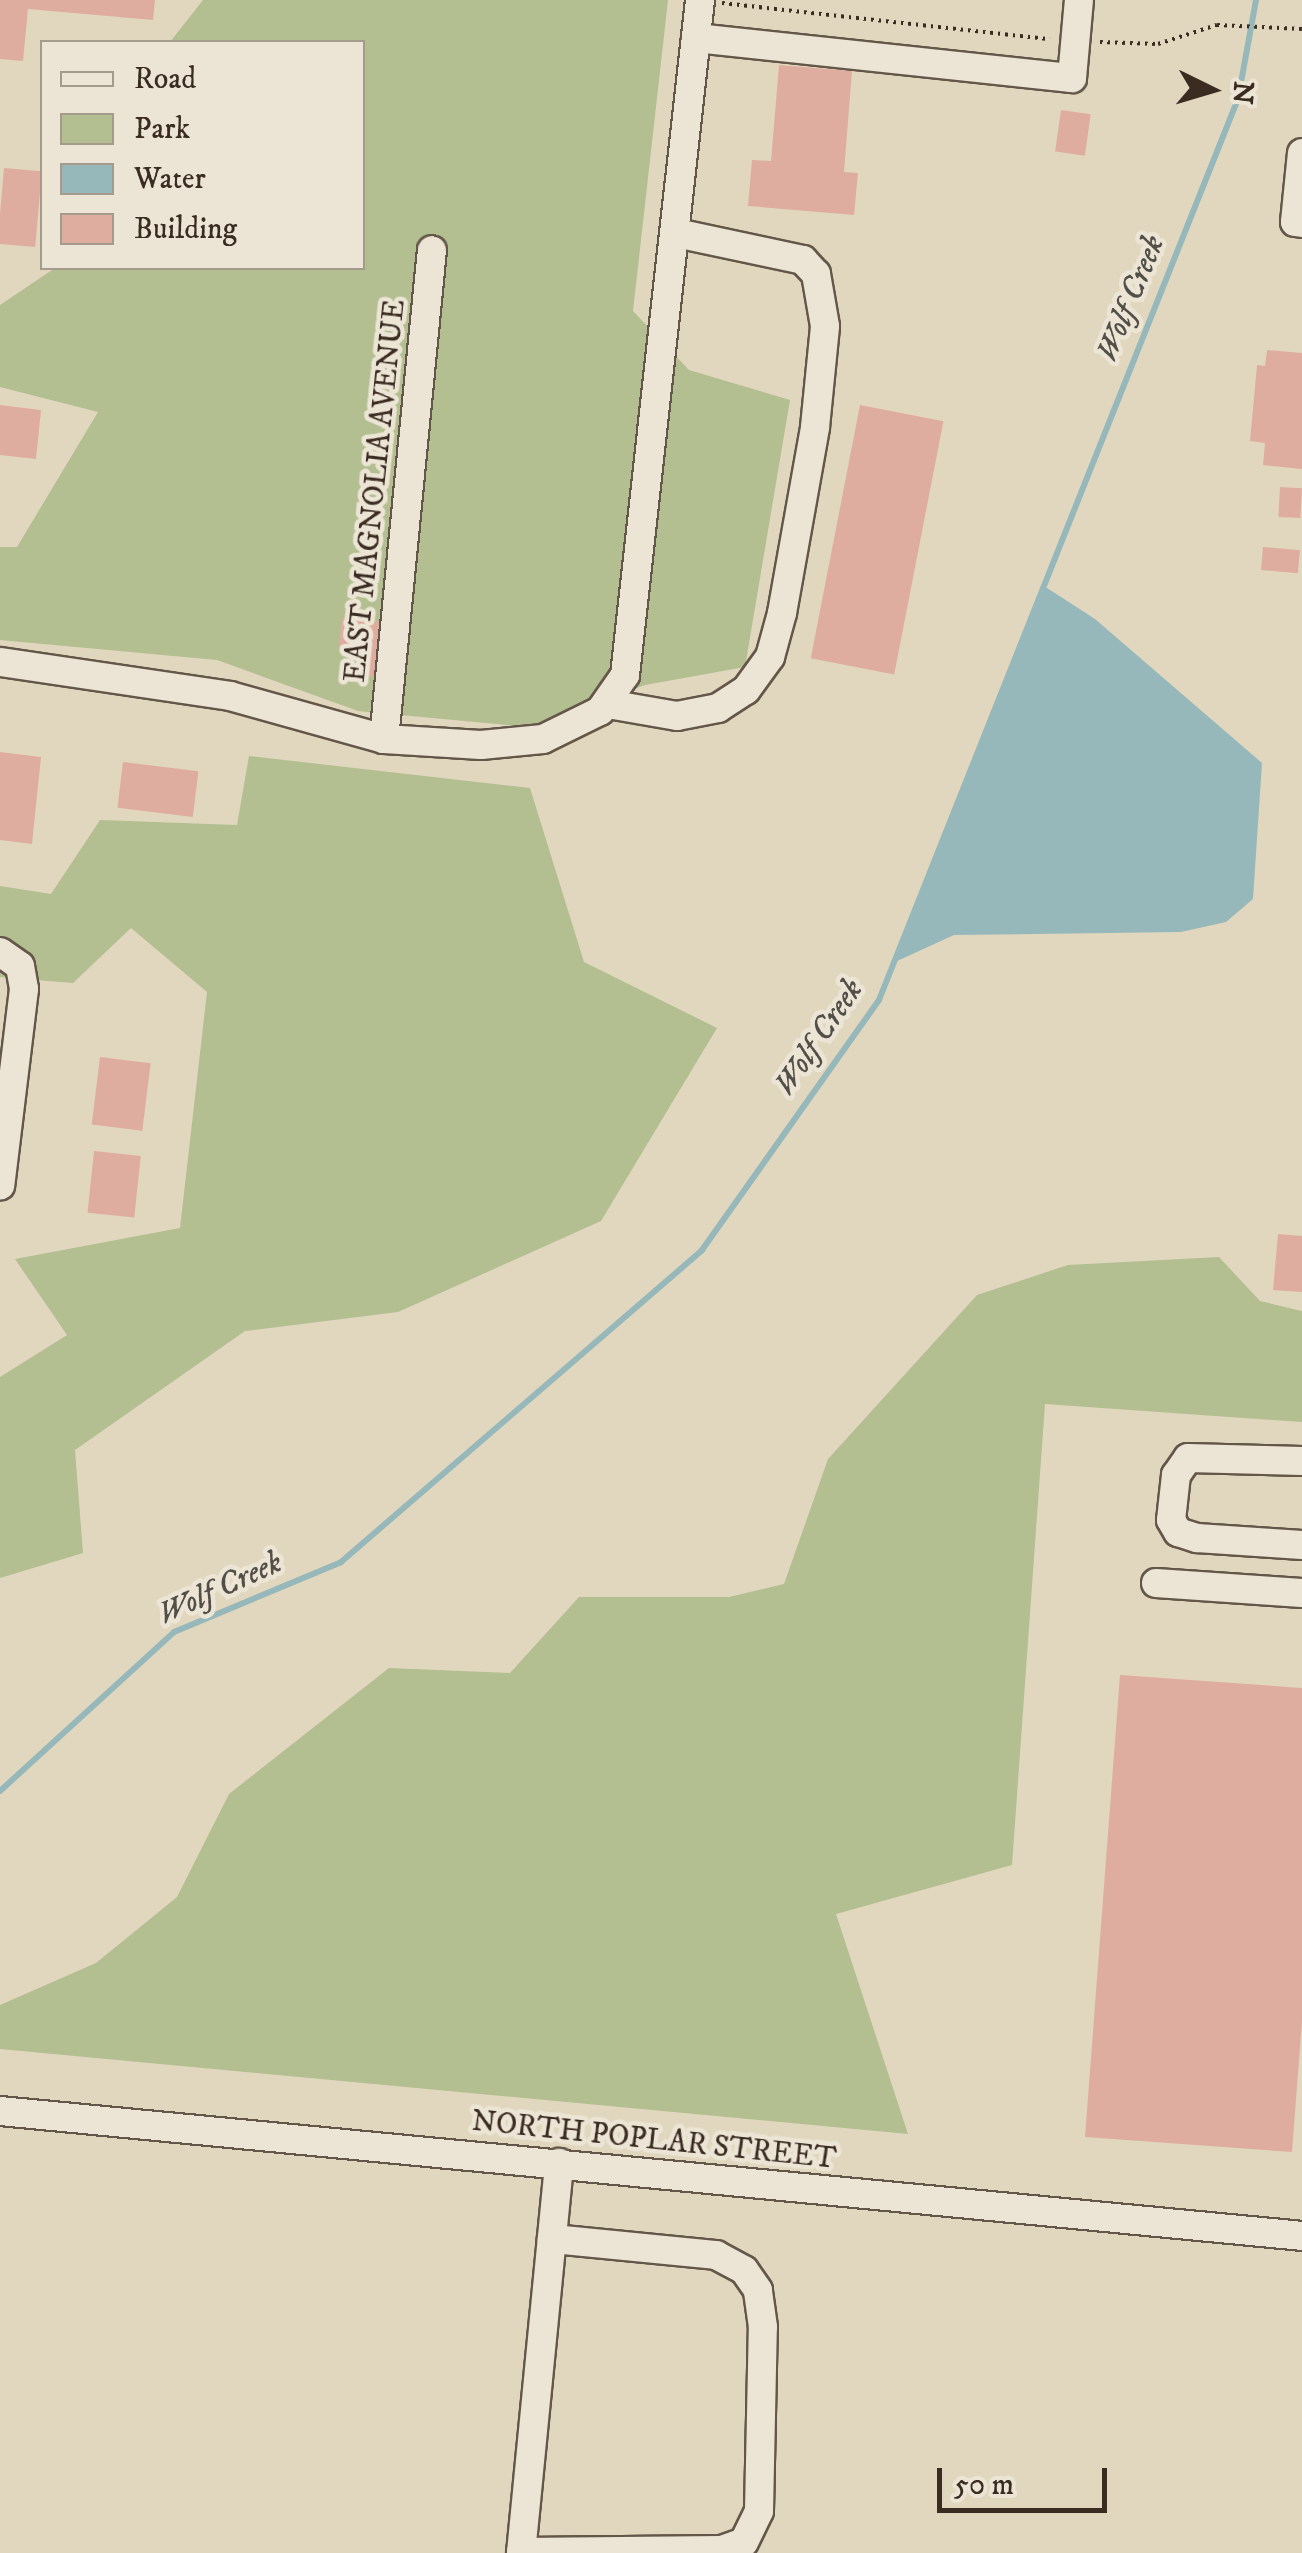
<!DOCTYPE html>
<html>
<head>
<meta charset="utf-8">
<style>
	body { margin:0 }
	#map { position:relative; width:1302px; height:2553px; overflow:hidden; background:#e1d7be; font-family:"IM FELL DW Pica",serif }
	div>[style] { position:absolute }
	.green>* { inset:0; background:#b3be91 }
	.water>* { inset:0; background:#97b8ba }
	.stream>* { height:6px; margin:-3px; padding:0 3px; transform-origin:3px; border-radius:3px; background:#97b8ba }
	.building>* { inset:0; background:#dfada0; transform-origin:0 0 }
	.path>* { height:4px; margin-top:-2px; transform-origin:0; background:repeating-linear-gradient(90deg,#3b2c22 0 2.5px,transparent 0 7.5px) }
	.roads { filter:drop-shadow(2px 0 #645749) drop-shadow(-2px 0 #645749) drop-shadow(0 2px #645749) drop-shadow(0 -2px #645749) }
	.minor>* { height:28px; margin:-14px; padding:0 14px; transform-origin:14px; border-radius:14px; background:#ece5d5 }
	span { translate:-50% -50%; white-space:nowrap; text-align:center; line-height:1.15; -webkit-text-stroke:9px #ece5d5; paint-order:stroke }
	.street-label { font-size:30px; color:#3b2c22 }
	.water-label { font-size:32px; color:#524f48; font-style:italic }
	.legend { position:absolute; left:40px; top:40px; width:325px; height:230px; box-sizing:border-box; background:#ece5d5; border:2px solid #a59b8d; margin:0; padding:12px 18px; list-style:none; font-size:30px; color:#3b2c22 }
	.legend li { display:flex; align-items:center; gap:20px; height:50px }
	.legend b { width:50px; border:2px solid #a59b8d }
	.north { position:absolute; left:1162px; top:40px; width:100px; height:100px; -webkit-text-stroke:8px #ece5d5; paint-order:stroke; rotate:95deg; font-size:28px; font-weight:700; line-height:40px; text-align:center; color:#3b2c22 }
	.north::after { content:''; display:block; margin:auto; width:35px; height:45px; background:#3b2c22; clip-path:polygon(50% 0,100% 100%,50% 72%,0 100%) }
	.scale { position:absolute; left:937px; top:2468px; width:170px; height:45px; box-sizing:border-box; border:5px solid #3b2c22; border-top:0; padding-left:12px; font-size:30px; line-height:35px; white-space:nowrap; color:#3b2c22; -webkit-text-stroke:8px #ece5d5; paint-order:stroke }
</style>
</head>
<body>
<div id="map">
	<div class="green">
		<div style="clip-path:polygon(203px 0,668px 0,633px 311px,689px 370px,790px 400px,745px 667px,645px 685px,528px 727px,358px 711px,217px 660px,0 640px,0 547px,17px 547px,98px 412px,0 387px,0 305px,55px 268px,362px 268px,362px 42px,170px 42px)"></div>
		<div style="clip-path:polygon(249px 756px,530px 788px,584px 962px,717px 1028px,601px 1221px,398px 1312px,245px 1331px,75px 1450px,83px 1553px,0 1578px,0 1377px,67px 1335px,15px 1259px,180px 1228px,207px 992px,131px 928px,73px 983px,0 977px,0 886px,51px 894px,100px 820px,237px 825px)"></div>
		<div style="clip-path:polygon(1219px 1257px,1260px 1301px,1302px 1311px,1302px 1422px,1045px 1404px,1012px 1865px,836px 1914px,908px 2134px,0 2049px,0 2005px,96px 1963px,177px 1897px,229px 1794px,389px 1668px,510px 1673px,579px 1597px,729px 1597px,784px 1584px,828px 1459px,977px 1295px,1068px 1265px)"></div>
	</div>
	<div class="water">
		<div style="clip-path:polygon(1044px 586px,1095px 619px,1262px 763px,1253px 899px,1226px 922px,1181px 932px,954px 935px,895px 962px)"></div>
	</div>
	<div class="stream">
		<div style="left:0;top:1791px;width:236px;rotate:-42.4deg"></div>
		<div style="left:174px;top:1632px;width:181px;rotate:-22.7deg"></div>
		<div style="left:341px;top:1562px;width:477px;rotate:-40.8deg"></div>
		<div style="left:702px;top:1250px;width:306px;rotate:-54.7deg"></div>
		<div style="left:879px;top:1000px;width:970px;rotate:-68.28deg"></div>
		<div style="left:1238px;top:99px;width:101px;rotate:-79.7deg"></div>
	</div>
	<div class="building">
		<div style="clip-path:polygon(0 0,155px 0,153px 20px,28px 9px,23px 61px,0 59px)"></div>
		<div style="clip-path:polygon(779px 65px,852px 71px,844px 172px,858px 173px,854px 215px,748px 206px,752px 160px,771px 161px)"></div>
		<div style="left:1061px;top:110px;width:30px;height:42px;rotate:8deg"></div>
		<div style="left:4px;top:168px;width:38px;height:76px;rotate:5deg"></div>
		<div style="clip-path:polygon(1267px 350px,1302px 353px,1302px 469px,1263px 465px,1265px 443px,1250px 441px,1257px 365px,1265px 366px)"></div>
		<div style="clip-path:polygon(0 405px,41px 410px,36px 459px,0 455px)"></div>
		<div style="left:860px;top:405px;width:85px;height:258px;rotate:11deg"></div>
		<div style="left:1280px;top:487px;width:22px;height:30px;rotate:3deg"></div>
		<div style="left:1263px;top:547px;width:37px;height:23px;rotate:5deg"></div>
		<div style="clip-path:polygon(342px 618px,410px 625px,409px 645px,395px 644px,393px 677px,357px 676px,360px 650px,339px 647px)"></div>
		<div style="clip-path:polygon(0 752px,41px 757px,32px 844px,0 840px)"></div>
		<div style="left:123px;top:762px;width:76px;height:46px;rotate:7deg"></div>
		<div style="left:100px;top:1057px;width:51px;height:68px;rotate:7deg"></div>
		<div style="left:94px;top:1151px;width:47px;height:62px;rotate:6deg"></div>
		<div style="clip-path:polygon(1278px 1234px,1302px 1236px,1302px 1292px,1273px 1290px)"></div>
		<div style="clip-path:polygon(1120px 1675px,1302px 1688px,1302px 2021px,1292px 2152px,1085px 2137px)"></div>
	</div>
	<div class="path">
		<div style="left:722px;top:3px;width:330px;rotate:6.3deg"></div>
		<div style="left:1100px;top:42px;width:58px;rotate:2deg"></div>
		<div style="left:1158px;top:44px;width:62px;rotate:-17.9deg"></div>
		<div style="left:1217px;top:25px;width:85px;rotate:2.7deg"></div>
	</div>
	<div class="roads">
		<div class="minor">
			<div style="left:696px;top:38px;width:378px;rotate:6.1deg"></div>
			<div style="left:1072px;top:78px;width:78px;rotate:-84.9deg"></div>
			<div style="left:1302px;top:153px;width:69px;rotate:95.8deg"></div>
			<div style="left:1295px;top:222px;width:7px;rotate:8deg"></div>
			<div style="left:0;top:662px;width:232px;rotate:8.4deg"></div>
			<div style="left:230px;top:696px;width:160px;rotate:15.6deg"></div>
			<div style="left:384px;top:739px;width:97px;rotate:3.5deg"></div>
			<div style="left:481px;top:745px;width:62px;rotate:-5.5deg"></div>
			<div style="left:543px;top:739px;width:64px;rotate:-26.2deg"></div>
			<div style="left:600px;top:711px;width:44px;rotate:-55.2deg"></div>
			<div style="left:625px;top:675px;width:679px;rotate:-83.66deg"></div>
			<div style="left:608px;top:704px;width:70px;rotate:9.9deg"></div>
			<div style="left:677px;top:716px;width:42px;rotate:-11deg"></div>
			<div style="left:718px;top:708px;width:33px;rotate:-33deg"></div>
			<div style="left:746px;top:690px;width:41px;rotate:-54deg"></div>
			<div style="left:770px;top:657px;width:46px;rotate:-74.7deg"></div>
			<div style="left:782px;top:613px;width:189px;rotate:-79.9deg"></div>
			<div style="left:815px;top:427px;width:101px;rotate:-84.3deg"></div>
			<div style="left:825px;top:326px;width:53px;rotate:-99.8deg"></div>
			<div style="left:816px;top:274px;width:19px;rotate:-133deg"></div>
			<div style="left:803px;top:260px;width:130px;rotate:-168deg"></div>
			<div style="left:384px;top:739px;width:491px;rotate:-84.4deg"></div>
			<div style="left:0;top:952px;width:24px;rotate:35deg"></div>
			<div style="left:20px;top:966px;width:23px;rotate:80deg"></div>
			<div style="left:24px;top:989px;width:198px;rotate:96.9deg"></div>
			<div style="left:1302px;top:1461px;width:114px;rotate:-178.5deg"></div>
			<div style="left:1188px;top:1458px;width:21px;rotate:125deg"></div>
			<div style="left:1176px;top:1475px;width:45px;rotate:96.3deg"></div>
			<div style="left:1171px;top:1520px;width:14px;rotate:60deg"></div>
			<div style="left:1178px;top:1532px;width:20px;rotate:18deg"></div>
			<div style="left:1197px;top:1538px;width:105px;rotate:3.8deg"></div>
			<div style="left:1156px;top:1583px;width:146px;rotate:3.9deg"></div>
			<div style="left:0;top:2111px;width:1308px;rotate:5.48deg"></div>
			<div style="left:521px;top:2552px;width:201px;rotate:-0.6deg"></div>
			<div style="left:722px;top:2550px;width:23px;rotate:-20deg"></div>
			<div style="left:744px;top:2542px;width:34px;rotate:-64deg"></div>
			<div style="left:759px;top:2511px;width:184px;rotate:-88.8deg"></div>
			<div style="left:763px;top:2327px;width:37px;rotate:-98deg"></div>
			<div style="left:758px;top:2290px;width:24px;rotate:-125deg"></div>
			<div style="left:744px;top:2270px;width:32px;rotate:-152deg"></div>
			<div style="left:716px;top:2255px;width:165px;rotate:-174.4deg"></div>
			<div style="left:521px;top:2553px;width:392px;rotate:-84.4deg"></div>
		</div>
	</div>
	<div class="street-label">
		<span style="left:376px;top:491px;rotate:-84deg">EAST MAGNOLIA AVENUE</span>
		<span style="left:654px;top:2141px;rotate:6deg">NORTH POPLAR STREET</span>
	</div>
	<div class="water-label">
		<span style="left:1131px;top:299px;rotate:-68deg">Wolf Creek</span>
		<span style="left:819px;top:1038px;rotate:-56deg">Wolf Creek</span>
		<span style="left:220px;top:1589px;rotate:-25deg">Wolf Creek</span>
	</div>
	<ul class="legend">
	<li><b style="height:12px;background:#ece5d5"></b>Road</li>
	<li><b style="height:28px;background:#b3be91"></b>Park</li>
	<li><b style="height:28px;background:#97b8ba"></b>Water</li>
	<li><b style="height:28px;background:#dfada0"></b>Building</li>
	</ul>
	<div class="north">N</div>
	<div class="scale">50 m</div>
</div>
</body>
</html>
